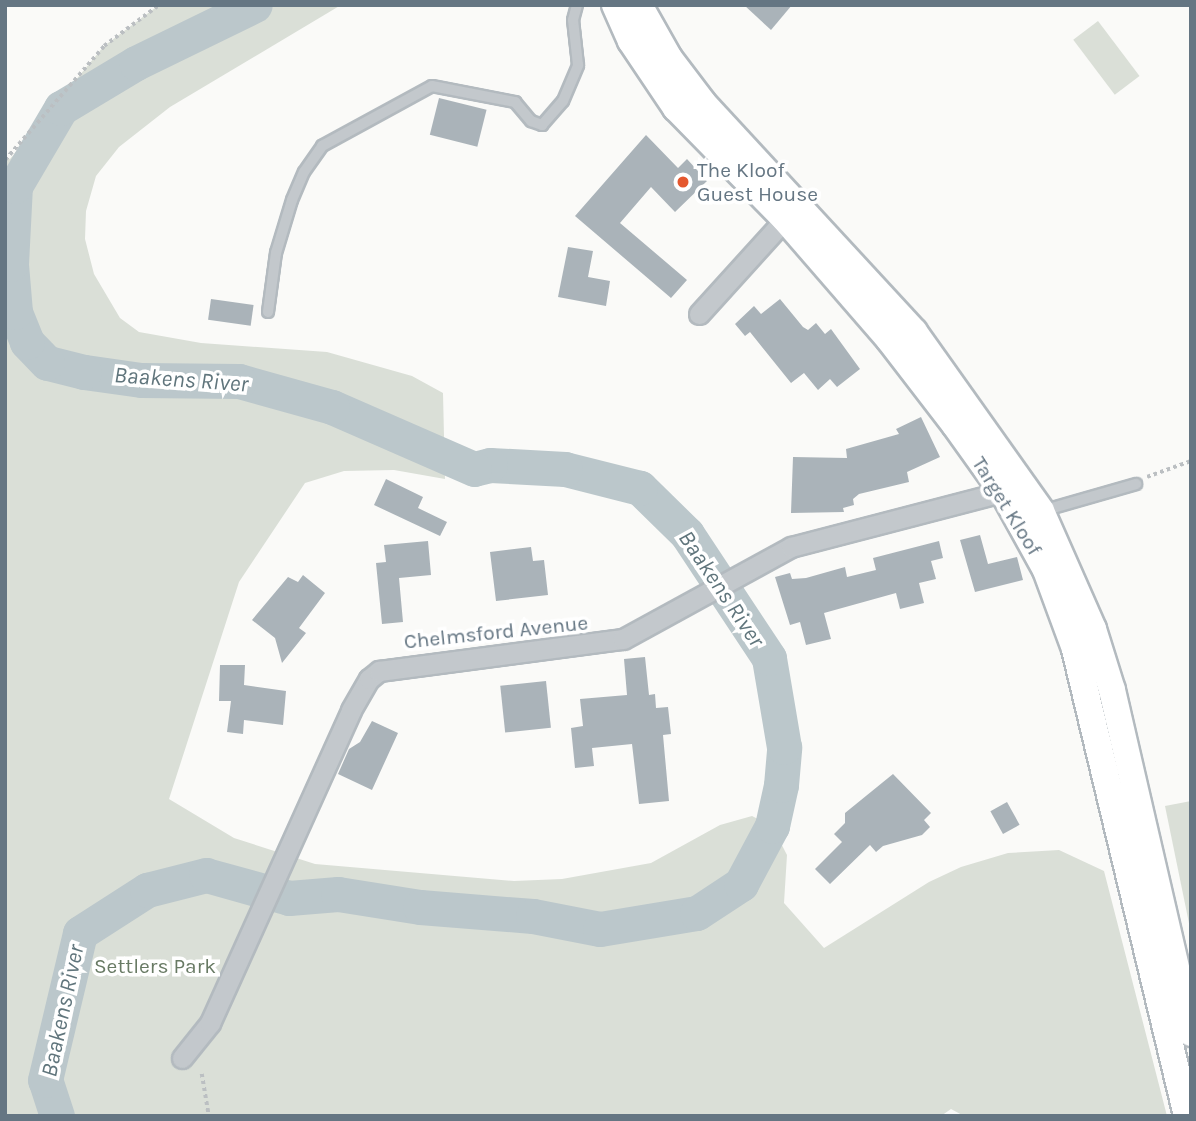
<!DOCTYPE html>
<html>
<head>
<meta charset="utf-8">
<style>
	body { margin:0 }
	#map { position:relative; width:1196px; height:1121px; overflow:hidden; background:#fafaf8; font-family:Karla,sans-serif }
	div>[style] { position:absolute }
	.green>* { inset:0; background:#dadfd7; transform-origin:0 0 }
	.river>* { height:35px; margin:-17.5px; padding:0 17.5px; transform-origin:17.5px; border-radius:17.5px; background:#bbc7cb }
	.building>* { inset:0; background:#aab3b9; transform-origin:0 0 }
	.path>* { height:3.5px; margin-top:-1.75px; transform-origin:0; background:repeating-linear-gradient(90deg,#bbbfc2 0 3.5px,transparent 0 7px) }
	.roads { filter:drop-shadow(2px 0 #b3babf) drop-shadow(-2px 0 #b3babf) drop-shadow(0 2px #b3babf) drop-shadow(0 -2px #b3babf) }
	.service>* { height:10px; margin:-5px; padding:0 5px; transform-origin:5px; border-radius:5px; background:#c3c8cc }
	.minor>* { height:19px; margin:-9.5px; padding:0 9.5px; transform-origin:9.5px; border-radius:9.5px; background:#c3c8cc }
	.secondary>* { height:26px; margin:-13px; padding:0 13px; transform-origin:13px; border-radius:13px; background:#fff }
	.dots>* { width:19px; height:19px; translate:-50% -50%; box-sizing:border-box; border:4px solid #fff; border-radius:50% }
	span { translate:-50% -50%; white-space:nowrap; text-align:center; line-height:1.15; -webkit-text-stroke:7px #fff; paint-order:stroke }
	.poi-label { font-size:21px; color:#657683 }
	.left { translate:0 -50%; text-align:left }
	.street-label { font-size:21px; color:#657683 }
	.park-label { font-size:21px; color:#687a64 }
	.water-label { font-size:23px; color:#60757c; font-style:italic }
	.frame { position:absolute; inset:0; border:7px solid #657683; pointer-events:none }
</style>
</head>
<body>
<div id="map">
	<div class="green">
		<div style="clip-path:polygon(159px 5px,341px 5px,170px 107px,119px 147px,96px 176px,86px 211px,85px 239px,94px 274px,120px 318px,139px 332px,201px 343px,327px 352px,412px 376px,443px 393px,445px 479px,394px 470px,344px 471px,305px 483px,239px 582px,169px 799px,234px 838px,315px 864px,514px 881px,562px 879px,651px 863px,720px 825px,752px 816px,772px 826px,787px 855px,784px 903px,824px 948px,929px 882px,961px 867px,1008px 853px,1059px 850px,1104px 871px,1167px 1116px,964px 1116px,951px 1109px,941px 1116px,5px 1116px,5px 157px,10px 159px,104px 46px)"></div>
		<div style="left:1098px;top:21px;width:69px;height:31px;rotate:53deg"></div>
		<div style="clip-path:polygon(1191px 801px,1191px 933px,1165px 806px)"></div>
	</div>
	<div class="river">
		<div style="left:57px;top:1116px;width:38px;rotate:-108deg"></div>
		<div style="left:45px;top:1080px;width:151px;rotate:-76.6deg"></div>
		<div style="left:80px;top:933px;width:80px;rotate:-32.7deg"></div>
		<div style="left:147px;top:890px;width:61px;rotate:-14.3deg"></div>
		<div style="left:206px;top:875px;width:86px;rotate:15.5deg"></div>
		<div style="left:289px;top:898px;width:49px;rotate:-4.7deg"></div>
		<div style="left:338px;top:894px;width:83px;rotate:9deg"></div>
		<div style="left:420px;top:907px;width:113px;rotate:4.6deg"></div>
		<div style="left:533px;top:916px;width:68px;rotate:11deg"></div>
		<div style="left:600px;top:929px;width:98px;rotate:-9.4deg"></div>
		<div style="left:697px;top:913px;width:53px;rotate:-33.4deg"></div>
		<div style="left:741px;top:884px;width:66px;rotate:-61.9deg"></div>
		<div style="left:772px;top:826px;width:42px;rotate:-77.6deg"></div>
		<div style="left:781px;top:785px;width:38px;rotate:-85deg"></div>
		<div style="left:784px;top:747px;width:90px;rotate:-99.6deg"></div>
		<div style="left:769px;top:658px;width:149px;rotate:-123.5deg"></div>
		<div style="left:687px;top:534px;width:66px;rotate:-135.6deg"></div>
		<div style="left:640px;top:488px;width:77px;rotate:-165.8deg"></div>
		<div style="left:565px;top:469px;width:75px;rotate:-176.9deg"></div>
		<div style="left:490px;top:465px;width:16px;rotate:166deg"></div>
		<div style="left:474px;top:469px;width:155px;rotate:-156.4deg"></div>
		<div style="left:332px;top:407px;width:97px;rotate:-164.4deg"></div>
		<div style="left:239px;top:381px;width:98px;rotate:-179.4deg"></div>
		<div style="left:141px;top:380px;width:58px;rotate:-172deg"></div>
		<div style="left:84px;top:372px;width:38px;rotate:-166deg"></div>
		<div style="left:47px;top:363px;width:29px;rotate:-134deg"></div>
		<div style="left:27px;top:342px;width:32px;rotate:-112deg"></div>
		<div style="left:15px;top:312px;width:48px;rotate:-94.8deg"></div>
		<div style="left:11px;top:264px;width:78px;rotate:-87.1deg"></div>
		<div style="left:15px;top:186px;width:91px;rotate:-59.5deg"></div>
		<div style="left:61px;top:108px;width:87px;rotate:-31deg"></div>
		<div style="left:136px;top:63px;width:132px;rotate:-26deg"></div>
	</div>
	<div class="building">
		<div style="clip-path:polygon(744px 5px,792px 5px,771px 30px)"></div>
		<div style="left:439px;top:98px;width:49px;height:38px;rotate:14deg"></div>
		<div style="clip-path:polygon(646px 135px,678px 168px,687px 159px,707px 181px,675px 212px,651px 187px,620px 223px,687px 280px,671px 298px,575px 216px)"></div>
		<div style="clip-path:polygon(568px 247px,593px 251px,588px 277px,610px 281px,606px 306px,558px 297px)"></div>
		<div style="left:211px;top:299px;width:43px;height:21px;rotate:8deg"></div>
		<div style="clip-path:polygon(780px 299px,803px 327px,808px 330px,816px 323px,825px 334px,831px 329px,860px 369px,837px 387px,830px 379px,818px 390px,804px 373px,791px 383px,750px 332px,745px 336px,735px 324px,754px 306px,761px 314px)"></div>
		<div style="clip-path:polygon(921px 417px,940px 457px,907px 472px,909px 482px,859px 494px,853px 499px,854px 505px,843px 508px,844px 512px,791px 513px,793px 457px,847px 458px,846px 449px,899px 434px,896px 429px)"></div>
		<div style="clip-path:polygon(386px 479px,423px 497px,418px 508px,447px 522px,440px 536px,374px 505px)"></div>
		<div style="clip-path:polygon(980px 535px,988px 564px,1017px 557px,1023px 580px,975px 592px,960px 540px)"></div>
		<div style="clip-path:polygon(428px 541px,431px 575px,399px 578px,403px 622px,382px 624px,376px 563px,386px 562px,384px 545px)"></div>
		<div style="clip-path:polygon(939px 541px,943px 558px,931px 561px,936px 579px,919px 583px,924px 603px,900px 609px,896px 593px,824px 613px,831px 639px,806px 645px,800px 622px,790px 625px,775px 577px,790px 573px,792px 579px,806px 578px,845px 567px,847px 577px,876px 570px,873px 558px)"></div>
		<div style="clip-path:polygon(531px 547px,533px 561px,544px 560px,548px 595px,496px 601px,490px 552px)"></div>
		<div style="clip-path:polygon(303px 575px,325px 593px,299px 628px,306px 633px,282px 663px,275px 638px,252px 620px,288px 577px,298px 582px)"></div>
		<div style="clip-path:polygon(645px 657px,649px 695px,655px 694px,656px 708px,668px 707px,671px 734px,663px 735px,669px 801px,639px 804px,632px 744px,592px 748px,594px 766px,575px 768px,571px 728px,583px 726px,580px 699px,627px 695px,624px 659px)"></div>
		<div style="clip-path:polygon(220px 665px,245px 665px,244px 685px,286px 691px,283px 725px,244px 720px,243px 734px,227px 732px,231px 701px,219px 701px)"></div>
		<div style="left:546px;top:681px;width:47px;height:46px;rotate:84deg"></div>
		<div style="clip-path:polygon(372px 721px,398px 733px,372px 790px,338px 774px,349px 749px,360px 742px)"></div>
		<div style="clip-path:polygon(893px 774px,931px 813px,924px 820px,930px 827px,922px 835px,883px 846px,876px 852px,870px 845px,830px 884px,815px 869px,842px 842px,834px 834px,845px 823px,845px 813px)"></div>
		<div style="left:1007px;top:802px;width:26px;height:19px;rotate:61deg"></div>
	</div>
	<div class="path">
		<div style="left:5px;top:160px;width:151px;rotate:-49deg"></div>
		<div style="left:104px;top:46px;width:69px;rotate:-36.7deg"></div>
		<div style="left:1147px;top:477px;width:47px;rotate:-20deg"></div>
		<div style="left:5px;top:774px;width:5px;rotate:90deg"></div>
		<div style="left:202px;top:1074px;width:43px;rotate:80.5deg"></div>
	</div>
	<div class="roads">
		<div class="service">
			<div style="left:268px;top:312px;width:60px;rotate:-82.3deg"></div>
			<div style="left:276px;top:253px;width:55px;rotate:-73.2deg"></div>
			<div style="left:292px;top:200px;width:30px;rotate:-67deg"></div>
			<div style="left:304px;top:172px;width:32px;rotate:-55deg"></div>
			<div style="left:322px;top:146px;width:125px;rotate:-28.6deg"></div>
			<div style="left:432px;top:86px;width:85px;rotate:10.9deg"></div>
			<div style="left:515px;top:102px;width:25px;rotate:50deg"></div>
			<div style="left:531px;top:121px;width:12px;rotate:20deg"></div>
			<div style="left:542px;top:125px;width:32px;rotate:-49deg"></div>
			<div style="left:563px;top:101px;width:39px;rotate:-67deg"></div>
			<div style="left:578px;top:65px;width:45px;rotate:-96.3deg"></div>
			<div style="left:573px;top:20px;width:16px;rotate:-75deg"></div>
			<div style="left:1042px;top:511px;width:98px;rotate:-16deg"></div>
		</div>
		<div class="minor">
			<div style="left:699px;top:314px;width:128px;rotate:-47.8deg"></div>
			<div style="left:182px;top:1058px;width:45px;rotate:-51.3deg"></div>
			<div style="left:210px;top:1023px;width:343px;rotate:-65.7deg"></div>
			<div style="left:351px;top:710px;width:36px;rotate:-60deg"></div>
			<div style="left:369px;top:679px;width:13px;rotate:-39deg"></div>
			<div style="left:379px;top:671px;width:246px;rotate:-7.5deg"></div>
			<div style="left:623px;top:639px;width:192px;rotate:-28.7deg"></div>
			<div style="left:791px;top:547px;width:229px;rotate:-14.6deg"></div>
		</div>
		<div class="secondary">
			<div style="left:615px;top:5px;width:39px;rotate:66deg"></div>
			<div style="left:631px;top:41px;width:81px;rotate:56.1deg"></div>
			<div style="left:676px;top:108px;width:156px;rotate:45.5deg"></div>
			<div style="left:785px;top:219px;width:159px;rotate:49.1deg"></div>
			<div style="left:889px;top:339px;width:108px;rotate:52.5deg"></div>
			<div style="left:955px;top:425px;width:82px;rotate:54.4deg"></div>
			<div style="left:1003px;top:492px;width:89px;rotate:61.1deg"></div>
			<div style="left:1046px;top:570px;width:84px;rotate:69.8deg"></div>
			<div style="left:1075px;top:649px;width:480px;rotate:76.5deg"></div>
			<div style="left:639px;top:5px;width:61px;rotate:60.5deg"></div>
			<div style="left:669px;top:58px;width:56px;rotate:52.9deg"></div>
			<div style="left:703px;top:103px;width:311px;rotate:47.3deg"></div>
			<div style="left:914px;top:332px;width:219px;rotate:54.6deg"></div>
			<div style="left:1041px;top:511px;width:129px;rotate:66.2deg"></div>
			<div style="left:1093px;top:629px;width:64px;rotate:72.7deg"></div>
			<div style="left:1112px;top:690px;width:352px;rotate:77deg"></div>
		</div>
	</div>
	<div class="dots">
		<div style="left:683px;top:182px;background:#e4572e"></div>
	</div>
	<div class="poi-label">
		<span class="left" style="left:697px;top:182px">The Kloof<br>Guest House</span>
	</div>
	<div class="street-label">
		<span style="left:1007px;top:506px;rotate:58deg">Target Kloof</span>
		<span style="left:496px;top:632px;rotate:-6deg">Chelmsford Avenue</span>
	</div>
	<div class="park-label">
		<span style="left:155px;top:966px">Settlers Park</span>
	</div>
	<div class="water-label">
		<span style="left:181px;top:380px;rotate:4deg">Baakens River</span>
		<span style="left:721px;top:589px;rotate:56deg">Baakens River</span>
		<span style="left:63px;top:1011px;rotate:-78deg">Baakens River</span>
	</div>
	<div class="frame"></div>
</div>
</body>
</html>
